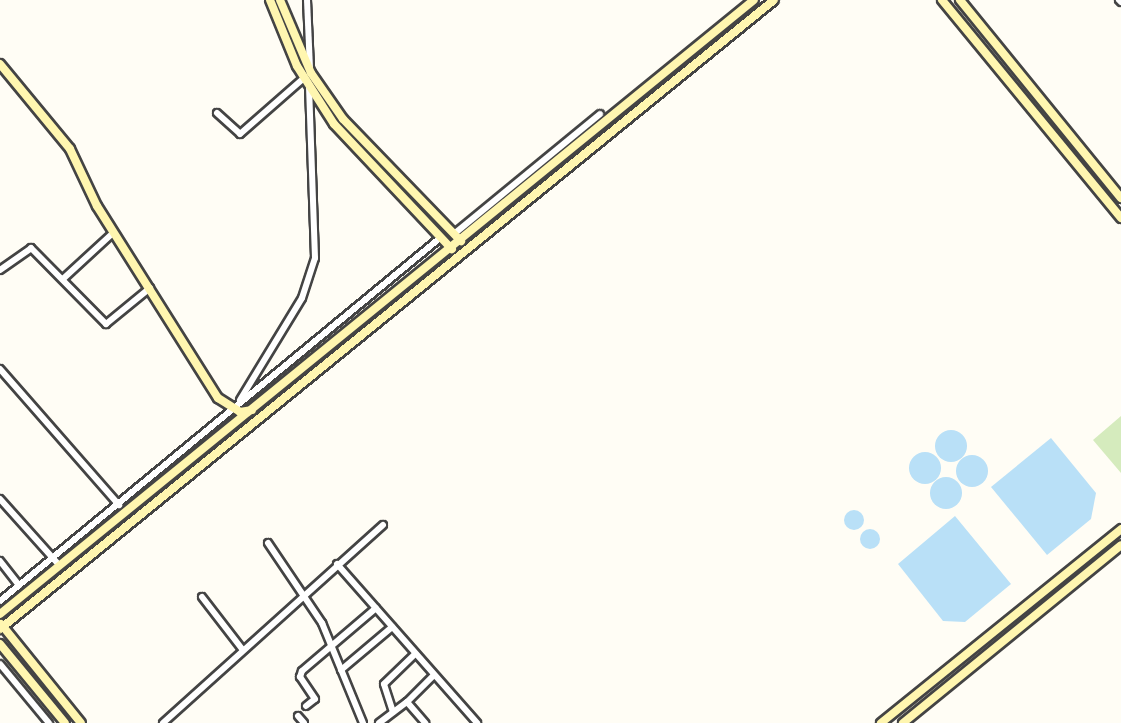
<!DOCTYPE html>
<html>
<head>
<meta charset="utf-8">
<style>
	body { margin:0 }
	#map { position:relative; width:1121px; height:723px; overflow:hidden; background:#fffdf5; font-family:"Libre Baskerville",serif }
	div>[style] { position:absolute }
	.green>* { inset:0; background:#d5ebbd }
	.water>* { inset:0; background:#b9e0f7 }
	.round { border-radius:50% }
	.roads { filter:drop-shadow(2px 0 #444) drop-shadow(-2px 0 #444) drop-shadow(0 2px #444) drop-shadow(0 -2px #444) }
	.street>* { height:6px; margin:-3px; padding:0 3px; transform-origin:3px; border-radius:3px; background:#fff }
	.secondary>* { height:8px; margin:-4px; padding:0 4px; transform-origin:4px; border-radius:4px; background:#fff6b0 }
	span { translate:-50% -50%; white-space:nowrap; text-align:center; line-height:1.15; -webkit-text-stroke:8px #fff; paint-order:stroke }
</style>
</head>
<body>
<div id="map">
	<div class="green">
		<div style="clip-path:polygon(1121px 416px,1121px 473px,1093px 440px)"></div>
	</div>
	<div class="water">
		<div class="round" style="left:935px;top:430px;width:32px;height:32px"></div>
		<div style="clip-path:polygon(1051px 438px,1096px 493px,1091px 519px,1047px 555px,991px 487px)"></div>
		<div class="round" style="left:909px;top:452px;width:32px;height:32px"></div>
		<div class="round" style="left:956px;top:455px;width:32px;height:32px"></div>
		<div class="round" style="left:930px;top:477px;width:32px;height:32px"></div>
		<div class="round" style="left:844px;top:510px;width:20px;height:20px"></div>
		<div style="clip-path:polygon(955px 516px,1011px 584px,965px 622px,943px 621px,898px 564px)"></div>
		<div class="round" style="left:860px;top:529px;width:20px;height:20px"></div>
	</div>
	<div class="roads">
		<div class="street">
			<div style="left:307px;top:0;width:68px;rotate:87.5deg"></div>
			<div style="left:1119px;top:0;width:3px;rotate:45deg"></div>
			<div style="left:217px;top:113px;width:31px;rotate:42deg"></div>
			<div style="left:240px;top:134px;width:85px;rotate:-41.2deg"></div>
			<div style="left:454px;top:234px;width:189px;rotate:-39.4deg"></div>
			<div style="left:0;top:270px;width:38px;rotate:-35deg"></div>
			<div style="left:31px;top:248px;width:107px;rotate:45.4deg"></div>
			<div style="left:106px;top:324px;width:57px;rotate:-39.3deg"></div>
			<div style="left:64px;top:278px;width:67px;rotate:-42.6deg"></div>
			<div style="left:0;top:369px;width:181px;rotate:48.8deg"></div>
			<div style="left:240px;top:400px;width:119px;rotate:-58.7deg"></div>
			<div style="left:302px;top:298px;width:42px;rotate:-72deg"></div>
			<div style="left:315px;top:258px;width:171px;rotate:-92deg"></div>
			<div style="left:0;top:499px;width:89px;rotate:48.2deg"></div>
			<div style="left:268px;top:543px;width:97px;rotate:56deg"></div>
			<div style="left:322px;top:623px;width:108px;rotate:67.7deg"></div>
			<div style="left:0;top:561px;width:31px;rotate:52deg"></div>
			<div style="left:337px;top:564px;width:212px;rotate:48.6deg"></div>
			<div style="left:202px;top:597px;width:66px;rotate:52.4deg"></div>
			<div style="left:0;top:601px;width:570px;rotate:-39.52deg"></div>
			<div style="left:0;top:664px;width:77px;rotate:50.3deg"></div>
			<div style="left:341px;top:670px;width:67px;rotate:-40.1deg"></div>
			<div style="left:407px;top:702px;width:38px;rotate:-45deg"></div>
			<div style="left:306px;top:706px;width:11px;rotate:-38deg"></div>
			<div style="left:315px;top:699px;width:27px;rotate:-124deg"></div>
			<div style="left:300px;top:677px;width:6px;rotate:-72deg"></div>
			<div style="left:302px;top:671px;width:97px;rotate:-40.4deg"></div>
			<div style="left:393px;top:712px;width:29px;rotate:-108deg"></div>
			<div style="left:384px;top:684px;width:43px;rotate:-44.1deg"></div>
			<div style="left:298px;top:716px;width:9px;rotate:49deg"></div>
			<div style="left:163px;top:723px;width:296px;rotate:-42deg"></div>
			<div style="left:379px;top:723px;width:35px;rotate:-37deg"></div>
			<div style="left:407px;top:702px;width:28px;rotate:49deg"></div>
		</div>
		<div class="secondary">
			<div style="left:270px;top:0;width:71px;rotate:67.8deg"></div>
			<div style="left:297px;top:66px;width:69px;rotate:57.5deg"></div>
			<div style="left:334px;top:124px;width:172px;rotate:46.7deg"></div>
			<div style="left:280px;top:0;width:79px;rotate:67deg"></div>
			<div style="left:311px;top:73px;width:56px;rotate:55.2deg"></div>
			<div style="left:343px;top:119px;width:170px;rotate:46deg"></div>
			<div style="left:942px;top:0;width:282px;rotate:50.6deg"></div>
			<div style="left:960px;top:0;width:255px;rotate:50.9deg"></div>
			<div style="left:0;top:64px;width:110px;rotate:50.5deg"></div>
			<div style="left:70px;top:149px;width:63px;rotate:64.7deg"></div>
			<div style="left:97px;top:206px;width:227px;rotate:57.8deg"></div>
			<div style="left:218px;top:398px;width:26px;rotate:32deg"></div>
			<div style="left:240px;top:412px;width:12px;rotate:-9deg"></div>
			<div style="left:0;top:614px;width:972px;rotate:-39.16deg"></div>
			<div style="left:1px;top:624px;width:127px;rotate:51.1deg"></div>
			<div style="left:0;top:629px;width:997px;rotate:-39.1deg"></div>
			<div style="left:0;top:644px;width:102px;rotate:50.6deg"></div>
			<div style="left:881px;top:723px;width:309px;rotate:-38.9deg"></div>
			<div style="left:903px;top:723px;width:281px;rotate:-39.2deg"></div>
		</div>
	</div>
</div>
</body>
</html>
